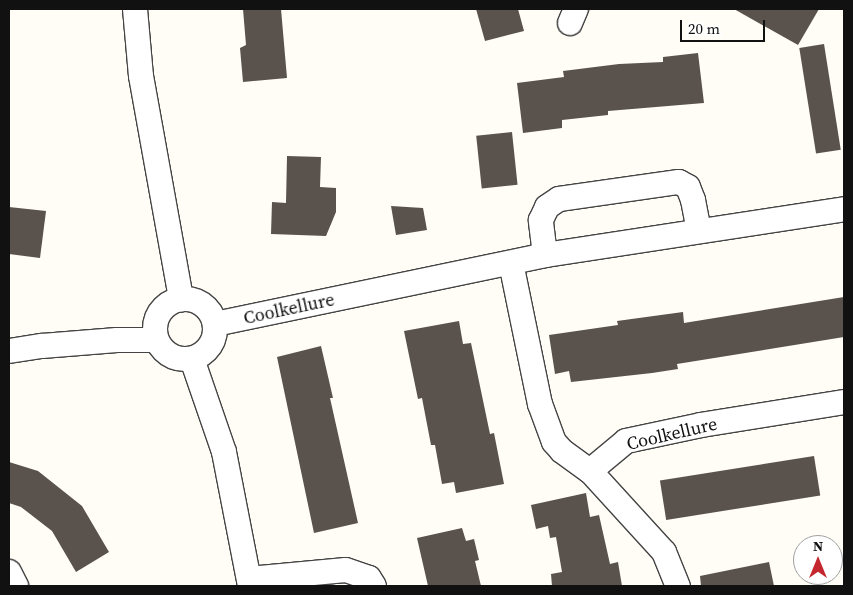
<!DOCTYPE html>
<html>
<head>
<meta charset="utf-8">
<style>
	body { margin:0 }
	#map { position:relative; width:853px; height:595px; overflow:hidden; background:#fffdf5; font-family:"Source Serif 4",serif }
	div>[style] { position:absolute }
	.building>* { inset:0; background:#5a524d; transform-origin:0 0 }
	.roads { filter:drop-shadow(1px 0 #444) drop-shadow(-1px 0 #444) drop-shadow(0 1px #444) drop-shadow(0 -1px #444) }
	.minor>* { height:24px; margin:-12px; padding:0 12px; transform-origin:12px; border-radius:12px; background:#fff }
	.minor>.ring { margin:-12px; padding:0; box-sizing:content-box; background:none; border:24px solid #fff; border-radius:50% }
	span { translate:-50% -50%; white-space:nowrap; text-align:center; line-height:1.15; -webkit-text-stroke:5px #fff; paint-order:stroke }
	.street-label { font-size:18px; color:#111 }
	.frame { position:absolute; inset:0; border:10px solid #111; pointer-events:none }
	.north { position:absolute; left:793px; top:535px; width:50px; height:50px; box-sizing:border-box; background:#fff; border:1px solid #a0a0a0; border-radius:50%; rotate:0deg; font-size:14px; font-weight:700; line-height:20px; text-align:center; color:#111 }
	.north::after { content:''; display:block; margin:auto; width:18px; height:22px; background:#c4262e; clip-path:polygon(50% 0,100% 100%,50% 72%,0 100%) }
	.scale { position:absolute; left:680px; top:20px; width:85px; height:22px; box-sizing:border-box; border:2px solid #111; border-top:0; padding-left:6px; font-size:15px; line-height:18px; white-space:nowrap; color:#111; -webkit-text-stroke:4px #fff; paint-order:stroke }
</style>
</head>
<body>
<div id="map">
	<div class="building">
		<div style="clip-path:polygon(243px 9px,281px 9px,287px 78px,243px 82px,240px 48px,246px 45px)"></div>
		<div style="clip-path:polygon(476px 9px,518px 9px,524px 31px,485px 41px)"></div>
		<div style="clip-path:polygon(734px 9px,819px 9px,798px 45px)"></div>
		<div style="left:824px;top:44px;width:107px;height:25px;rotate:81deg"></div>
		<div style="clip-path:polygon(698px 53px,704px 103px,608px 111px,608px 115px,562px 120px,562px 128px,523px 133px,517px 83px,564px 77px,563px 71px,619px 64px,663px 62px,663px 57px)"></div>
		<div style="left:512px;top:132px;width:53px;height:36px;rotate:84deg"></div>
		<div style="clip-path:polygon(287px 156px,321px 157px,320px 187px,336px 188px,336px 212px,326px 236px,271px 234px,272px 202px,286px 203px)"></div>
		<div style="clip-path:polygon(391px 206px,423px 208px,427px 230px,396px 235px)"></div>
		<div style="clip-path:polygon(9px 207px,46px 211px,40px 258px,9px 254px)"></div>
		<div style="clip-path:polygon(844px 297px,844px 337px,677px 364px,678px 369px,652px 373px,571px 382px,569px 371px,555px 374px,549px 335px,618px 325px,617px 321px,683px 312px,684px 323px)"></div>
		<div style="clip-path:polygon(459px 321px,463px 344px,471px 343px,490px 434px,494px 433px,504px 484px,456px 493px,454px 482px,442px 484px,435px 445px,431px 445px,422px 398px,418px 399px,404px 331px)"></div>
		<div style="clip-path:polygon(321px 346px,333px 398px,330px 398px,358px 523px,314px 533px,277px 357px)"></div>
		<div style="left:814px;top:456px;width:40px;height:156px;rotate:81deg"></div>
		<div style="clip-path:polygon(9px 462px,38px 471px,82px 506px,109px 552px,76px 572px,52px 531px,21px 507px,9px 503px)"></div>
		<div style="clip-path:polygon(586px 493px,590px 517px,599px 515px,610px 564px,618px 562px,622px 586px,552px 586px,551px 574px,562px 572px,556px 537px,550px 538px,548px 526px,536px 529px,531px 505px)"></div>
		<div style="clip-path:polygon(462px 528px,466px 541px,474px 539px,479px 560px,475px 561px,481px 586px,428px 586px,417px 538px)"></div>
		<div style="clip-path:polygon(769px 562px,774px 586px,701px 586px,700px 576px)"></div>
	</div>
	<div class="roads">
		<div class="minor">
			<div style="left:135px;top:9px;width:67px;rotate:84.9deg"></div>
			<div style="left:141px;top:76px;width:227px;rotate:79.8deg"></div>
			<div style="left:570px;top:23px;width:15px;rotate:-67deg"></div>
			<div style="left:545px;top:255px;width:35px;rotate:-97deg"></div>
			<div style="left:541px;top:220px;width:14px;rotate:-65deg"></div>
			<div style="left:547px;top:207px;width:14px;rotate:-34deg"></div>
			<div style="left:559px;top:199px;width:121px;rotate:-8.1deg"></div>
			<div style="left:679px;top:182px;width:10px;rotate:29deg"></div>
			<div style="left:688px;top:187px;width:14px;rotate:69deg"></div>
			<div style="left:693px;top:200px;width:31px;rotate:79deg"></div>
			<div style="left:511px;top:263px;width:144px;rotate:78.4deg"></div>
			<div style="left:540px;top:404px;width:40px;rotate:69.8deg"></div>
			<div style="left:554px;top:442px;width:12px;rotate:48deg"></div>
			<div style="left:562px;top:451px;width:34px;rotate:36deg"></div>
			<div style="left:590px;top:471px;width:110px;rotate:47.6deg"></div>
			<div style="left:664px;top:552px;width:37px;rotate:68deg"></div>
			<div class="ring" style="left:155px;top:299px;width:36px;height:36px"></div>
			<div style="left:215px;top:324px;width:337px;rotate:-11.8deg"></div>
			<div style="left:545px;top:255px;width:303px;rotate:-8.7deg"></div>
			<div style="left:9px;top:351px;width:33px;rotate:-9deg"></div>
			<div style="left:42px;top:346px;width:75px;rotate:-4.6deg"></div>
			<div style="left:117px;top:340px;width:39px"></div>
			<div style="left:192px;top:359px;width:98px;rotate:71deg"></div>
			<div style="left:224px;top:452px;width:136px;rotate:79deg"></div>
			<div style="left:590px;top:471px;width:47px;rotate:-39.8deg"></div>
			<div style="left:626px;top:441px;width:77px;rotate:-12deg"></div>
			<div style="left:701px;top:425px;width:145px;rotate:-9.1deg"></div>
			<div style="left:9px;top:572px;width:16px;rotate:63deg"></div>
			<div style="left:249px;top:579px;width:97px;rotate:-5.3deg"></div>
			<div style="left:346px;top:570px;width:24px;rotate:19deg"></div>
			<div style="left:369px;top:578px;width:9px;rotate:58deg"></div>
		</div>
	</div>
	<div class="street-label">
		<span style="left:289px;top:309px;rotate:-12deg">Coolkellure</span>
		<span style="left:672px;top:434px;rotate:-13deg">Coolkellure</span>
	</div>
	<div class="frame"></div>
	<div class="north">N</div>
	<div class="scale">20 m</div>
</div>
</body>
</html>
